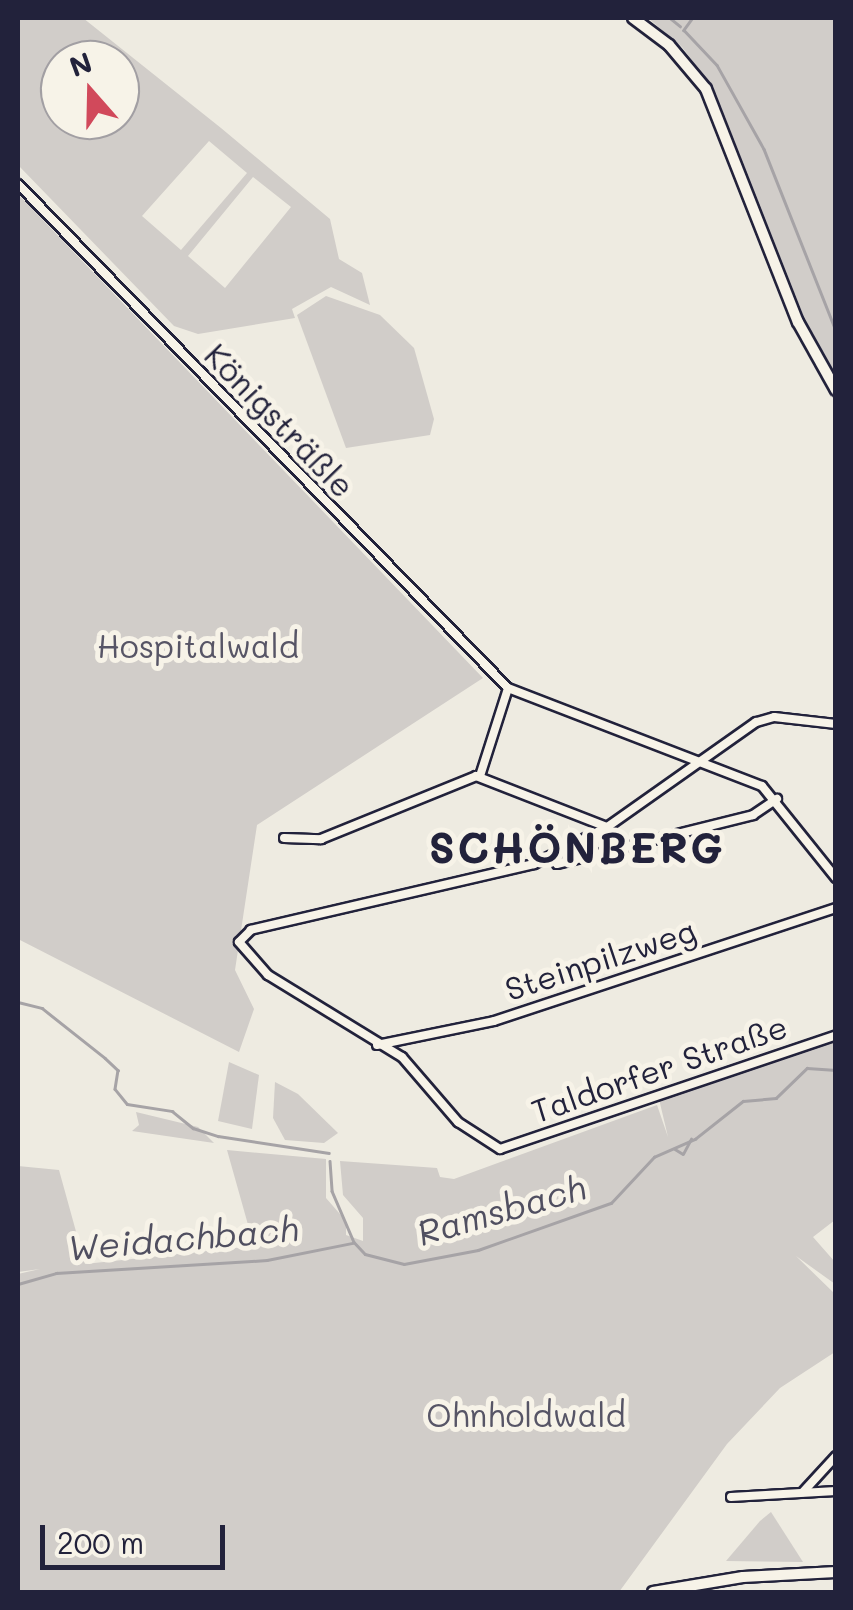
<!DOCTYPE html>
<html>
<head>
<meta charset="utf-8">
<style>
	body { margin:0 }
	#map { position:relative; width:853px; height:1610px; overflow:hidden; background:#eeebe1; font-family:Mali,sans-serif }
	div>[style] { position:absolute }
	.green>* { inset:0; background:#d1cdc9 }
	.stream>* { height:2.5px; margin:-1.25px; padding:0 1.25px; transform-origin:1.25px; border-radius:1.25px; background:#a6a3a6 }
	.roads { filter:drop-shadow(2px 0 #22223b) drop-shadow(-2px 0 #22223b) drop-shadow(0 2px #22223b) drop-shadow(0 -2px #22223b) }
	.minor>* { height:8px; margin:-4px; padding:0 4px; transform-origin:4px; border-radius:4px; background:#f7f3e8 }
	.secondary>* { height:10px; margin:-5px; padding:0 5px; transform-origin:5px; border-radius:5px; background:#f7f3e8 }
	span { translate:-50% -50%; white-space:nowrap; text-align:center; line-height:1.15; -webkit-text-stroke:10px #f7f3e8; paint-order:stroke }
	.street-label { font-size:32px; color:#22223b }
	.park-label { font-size:32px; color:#575566 }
	.water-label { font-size:35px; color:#504f60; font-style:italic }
	.district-label { font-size:42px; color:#22223b; font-weight:700; letter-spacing:2.5px }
	.frame { position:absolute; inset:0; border:20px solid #22223b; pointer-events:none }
	.north { position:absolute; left:40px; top:40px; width:100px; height:100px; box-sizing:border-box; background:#f7f3e8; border:2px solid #a29fa3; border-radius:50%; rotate:340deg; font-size:28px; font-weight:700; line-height:40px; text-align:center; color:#22223b }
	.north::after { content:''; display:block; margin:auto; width:35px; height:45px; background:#d1495b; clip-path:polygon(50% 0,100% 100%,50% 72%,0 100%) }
	.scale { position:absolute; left:40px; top:1525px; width:185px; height:45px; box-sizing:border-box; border:5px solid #22223b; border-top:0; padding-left:12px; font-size:30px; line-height:35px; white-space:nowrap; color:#22223b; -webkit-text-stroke:8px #f7f3e8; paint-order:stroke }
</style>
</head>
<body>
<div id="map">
	<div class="green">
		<div style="clip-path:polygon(evenodd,18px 18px,83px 18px,221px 128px,330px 219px,339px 259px,362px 273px,370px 305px,331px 287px,292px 309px,295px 318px,198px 334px,174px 326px,18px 165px,18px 18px,60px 60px,120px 60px,120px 120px,60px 120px,60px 60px,18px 18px,209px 141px,247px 173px,181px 250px,142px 216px,209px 141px,18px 18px,253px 177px,291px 207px,225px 288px,188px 256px,253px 177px)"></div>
		<div style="clip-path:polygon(648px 18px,835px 18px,835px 375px,808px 327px,712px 87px,682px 47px)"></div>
		<div style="clip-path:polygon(18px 194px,483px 678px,257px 825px,235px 970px,254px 1009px,239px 1052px,18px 939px)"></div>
		<div style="clip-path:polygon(326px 296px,380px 315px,414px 348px,434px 419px,430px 435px,346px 448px,297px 315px)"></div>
		<div style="clip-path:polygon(835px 1037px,835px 1220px,813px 1237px,835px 1262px,835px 1284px,796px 1256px,835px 1294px,835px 1352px,780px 1388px,727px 1444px,619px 1592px,18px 1592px,18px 1274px,40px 1269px,18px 1272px,18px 1166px,59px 1170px,85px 1264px,254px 1246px,227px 1150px,326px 1159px,326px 1198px,346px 1221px,346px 1235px,363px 1241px,363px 1218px,343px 1195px,340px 1161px,437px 1168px,440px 1177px,454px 1179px,657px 1105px,668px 1137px,659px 1099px)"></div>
		<div style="clip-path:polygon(229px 1062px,259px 1075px,252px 1129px,218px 1121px)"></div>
		<div style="clip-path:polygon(275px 1082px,298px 1094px,338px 1133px,324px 1143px,285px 1140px,273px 1118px)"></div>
		<div style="clip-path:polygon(136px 1112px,198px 1127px,214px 1143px,132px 1131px,139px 1125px)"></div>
		<div style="clip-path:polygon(771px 1512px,803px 1562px,726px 1561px,760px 1521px)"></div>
	</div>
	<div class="stream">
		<div style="left:670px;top:18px;width:13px;rotate:39deg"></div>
		<div style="left:692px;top:19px;width:14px;rotate:126deg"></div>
		<div style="left:684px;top:30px;width:48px;rotate:46.7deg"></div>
		<div style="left:717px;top:65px;width:96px;rotate:60.8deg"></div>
		<div style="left:764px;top:149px;width:196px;rotate:68.4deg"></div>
		<div style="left:18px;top:1002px;width:25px;rotate:14deg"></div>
		<div style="left:42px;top:1008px;width:80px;rotate:38.4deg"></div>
		<div style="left:105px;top:1058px;width:18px;rotate:43deg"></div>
		<div style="left:118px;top:1070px;width:19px;rotate:99deg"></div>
		<div style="left:115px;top:1089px;width:19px;rotate:51deg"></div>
		<div style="left:127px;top:1104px;width:46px;rotate:8.8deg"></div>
		<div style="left:172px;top:1111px;width:27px;rotate:39deg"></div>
		<div style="left:193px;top:1128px;width:26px;rotate:18deg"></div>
		<div style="left:218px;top:1136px;width:112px;rotate:8.7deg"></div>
		<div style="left:675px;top:1149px;width:9px;rotate:32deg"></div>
		<div style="left:683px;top:1154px;width:17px;rotate:-62deg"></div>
		<div style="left:330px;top:1161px;width:30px;rotate:86deg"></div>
		<div style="left:332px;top:1191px;width:56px;rotate:66.7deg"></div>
		<div style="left:354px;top:1242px;width:16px;rotate:47deg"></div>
		<div style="left:365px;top:1254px;width:40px;rotate:14.4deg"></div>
		<div style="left:404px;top:1264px;width:75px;rotate:-10.7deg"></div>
		<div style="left:478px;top:1250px;width:141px;rotate:-19.5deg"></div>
		<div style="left:611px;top:1203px;width:63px;rotate:-46.9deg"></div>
		<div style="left:654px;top:1157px;width:45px;rotate:-23.7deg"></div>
		<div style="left:695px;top:1139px;width:61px;rotate:-38.4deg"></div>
		<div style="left:743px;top:1101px;width:33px;rotate:-5deg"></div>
		<div style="left:776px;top:1098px;width:43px;rotate:-44.1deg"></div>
		<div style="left:807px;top:1068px;width:29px;rotate:4deg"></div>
		<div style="left:18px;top:1284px;width:40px;rotate:-16deg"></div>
		<div style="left:56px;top:1273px;width:211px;rotate:-3.5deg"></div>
		<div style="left:267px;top:1260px;width:87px;rotate:-11.3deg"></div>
	</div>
	<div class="roads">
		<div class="minor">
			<div style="left:18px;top:184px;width:703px;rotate:45.81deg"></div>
			<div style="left:508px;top:688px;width:272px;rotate:21.1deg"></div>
			<div style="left:762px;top:786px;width:118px;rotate:51.2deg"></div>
			<div style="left:836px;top:724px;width:62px;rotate:-173.6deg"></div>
			<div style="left:774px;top:717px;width:19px;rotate:164deg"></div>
			<div style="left:756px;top:722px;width:182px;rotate:144.8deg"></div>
			<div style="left:607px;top:827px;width:82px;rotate:153.1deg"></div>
			<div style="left:534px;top:864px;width:291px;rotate:166.9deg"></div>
			<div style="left:251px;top:930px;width:17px;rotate:135deg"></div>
			<div style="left:239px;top:942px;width:44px;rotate:48.7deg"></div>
			<div style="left:268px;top:975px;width:157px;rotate:31.5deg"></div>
			<div style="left:402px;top:1057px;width:86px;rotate:49.3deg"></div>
			<div style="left:458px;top:1122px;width:50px;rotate:32.7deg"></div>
			<div style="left:500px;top:1149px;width:355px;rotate:-18.7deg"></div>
			<div style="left:480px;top:776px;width:92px;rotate:-72.3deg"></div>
			<div style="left:284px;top:838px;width:37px;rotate:2deg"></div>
			<div style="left:321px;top:839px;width:167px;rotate:-22.1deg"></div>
			<div style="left:476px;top:776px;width:141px;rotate:21.3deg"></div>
			<div style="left:557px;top:864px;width:202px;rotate:-14deg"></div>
			<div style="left:753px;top:815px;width:29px;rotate:-34deg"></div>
			<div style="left:377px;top:1045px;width:119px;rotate:-11.6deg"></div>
			<div style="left:494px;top:1021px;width:360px;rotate:-18.3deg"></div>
			<div style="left:803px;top:1492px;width:49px;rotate:-47.5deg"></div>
			<div style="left:731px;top:1497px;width:105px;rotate:-3.3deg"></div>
		</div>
		<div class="secondary">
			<div style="left:633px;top:18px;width:45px;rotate:36.9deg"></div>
			<div style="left:669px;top:45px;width:57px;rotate:49.9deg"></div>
			<div style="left:706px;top:89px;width:251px;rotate:68.5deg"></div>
			<div style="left:798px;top:322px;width:78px;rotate:60.8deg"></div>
			<div style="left:653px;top:1592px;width:91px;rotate:-9.5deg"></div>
			<div style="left:743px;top:1577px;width:93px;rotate:-3.1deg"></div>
		</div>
	</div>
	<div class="street-label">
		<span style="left:280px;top:420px;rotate:46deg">Königsträßle</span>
		<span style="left:600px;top:959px;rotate:-18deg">Steinpilzweg</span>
		<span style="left:659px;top:1068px;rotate:-19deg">Taldorfer Straße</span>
	</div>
	<div class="park-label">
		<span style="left:198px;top:645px">Hospitalwald</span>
		<span style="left:526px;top:1414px">Ohnholdwald</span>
	</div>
	<div class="water-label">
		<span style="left:501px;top:1209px;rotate:-16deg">Ramsbach</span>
		<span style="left:183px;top:1237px;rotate:-5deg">Weidachbach</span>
	</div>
	<div class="district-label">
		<span style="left:577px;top:847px">SCHÖNBERG</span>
	</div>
	<div class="frame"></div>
	<div class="north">N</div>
	<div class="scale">200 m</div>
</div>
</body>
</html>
